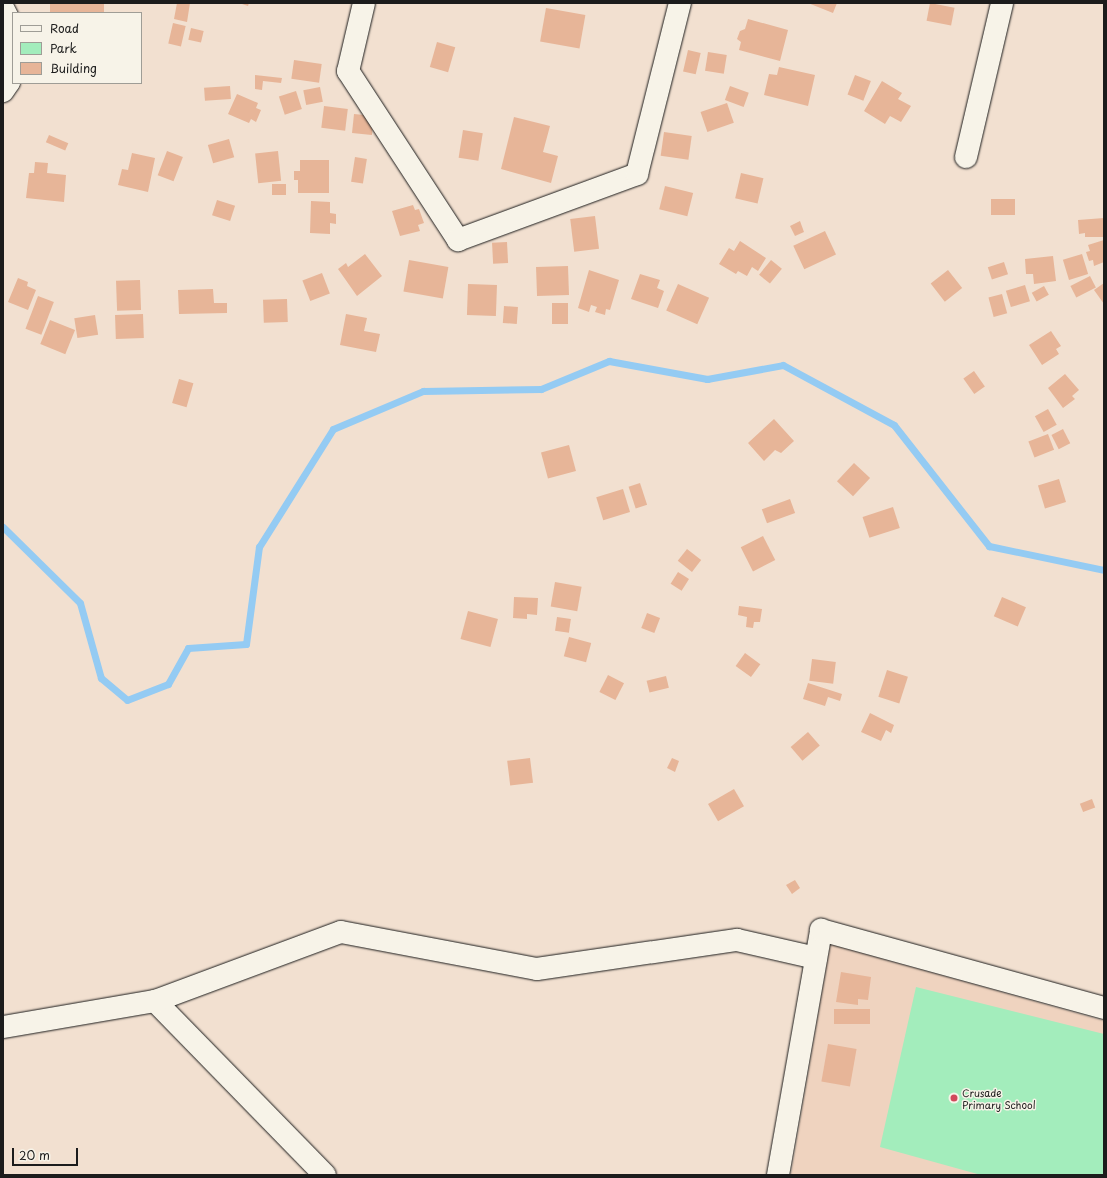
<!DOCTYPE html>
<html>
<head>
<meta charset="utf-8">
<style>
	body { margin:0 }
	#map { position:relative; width:1107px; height:1178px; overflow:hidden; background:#f2e0d0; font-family:"Playpen Sans",sans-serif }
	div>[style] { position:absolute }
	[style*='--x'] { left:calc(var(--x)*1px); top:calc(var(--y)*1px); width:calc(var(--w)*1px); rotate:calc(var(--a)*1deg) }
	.built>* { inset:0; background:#efd3bf }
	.green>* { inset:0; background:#a3edbc }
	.stream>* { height:7px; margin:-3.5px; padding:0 3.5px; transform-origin:3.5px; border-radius:3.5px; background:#94cbf3 }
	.building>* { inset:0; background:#e7b598; transform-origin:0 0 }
	.roads { filter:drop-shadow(0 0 1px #1c1c1c) drop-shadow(0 0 1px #1c1c1c) }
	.street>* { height:22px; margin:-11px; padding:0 11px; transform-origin:11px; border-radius:11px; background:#f7f3e8 }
	.dots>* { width:11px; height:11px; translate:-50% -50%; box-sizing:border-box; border:2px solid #f7f3e8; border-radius:50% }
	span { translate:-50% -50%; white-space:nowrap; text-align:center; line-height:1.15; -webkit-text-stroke:3px #f7f3e8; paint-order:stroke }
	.poi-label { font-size:10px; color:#1c1c1c }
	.left { translate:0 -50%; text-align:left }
	.frame { position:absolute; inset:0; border:4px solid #1c1c1c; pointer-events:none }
	.legend { position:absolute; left:12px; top:12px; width:130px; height:72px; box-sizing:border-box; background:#f7f3e8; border:1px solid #9f9d96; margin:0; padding:5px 7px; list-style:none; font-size:12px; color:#1c1c1c }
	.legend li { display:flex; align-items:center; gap:8px; height:20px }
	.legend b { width:20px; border:1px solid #9f9d96 }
	.scale { position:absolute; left:12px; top:1148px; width:66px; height:18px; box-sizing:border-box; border:2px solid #1c1c1c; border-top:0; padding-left:5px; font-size:12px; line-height:14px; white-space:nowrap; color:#1c1c1c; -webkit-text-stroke:3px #f7f3e8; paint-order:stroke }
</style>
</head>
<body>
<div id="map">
	<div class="built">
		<div style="clip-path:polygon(830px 944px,1104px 1021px,1104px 1175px,791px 1175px)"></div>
	</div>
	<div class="green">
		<div style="clip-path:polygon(916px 987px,1104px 1034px,1104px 1175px,981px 1175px,880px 1147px)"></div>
	</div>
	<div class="stream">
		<div style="--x:3;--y:527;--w:108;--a:44.6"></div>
		<div style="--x:80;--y:603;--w:78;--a:74.4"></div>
		<div style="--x:101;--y:678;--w:34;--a:40"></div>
		<div style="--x:127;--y:700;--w:44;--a:-21.3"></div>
		<div style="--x:168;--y:684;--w:41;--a:-60.9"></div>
		<div style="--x:188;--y:648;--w:58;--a:-3.9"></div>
		<div style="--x:246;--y:644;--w:98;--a:-82.4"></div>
		<div style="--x:259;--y:547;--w:139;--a:-57.9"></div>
		<div style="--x:333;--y:429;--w:98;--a:-22.9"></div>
		<div style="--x:423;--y:391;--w:118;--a:-1"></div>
		<div style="--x:541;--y:389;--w:74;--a:-22.4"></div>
		<div style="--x:609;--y:361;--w:100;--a:10.4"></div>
		<div style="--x:707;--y:379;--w:77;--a:-10.4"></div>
		<div style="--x:783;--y:365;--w:126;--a:28.4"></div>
		<div style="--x:894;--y:425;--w:154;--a:51.9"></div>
		<div style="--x:989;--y:546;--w:117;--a:11.8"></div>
	</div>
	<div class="building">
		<div style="left:50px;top:3px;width:54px;height:10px"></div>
		<div style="clip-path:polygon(177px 3px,190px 3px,187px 22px,174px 19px)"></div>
		<div style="clip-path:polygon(239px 3px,249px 3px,248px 6px)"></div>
		<div style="clip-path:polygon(808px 3px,837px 3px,833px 13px)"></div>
		<div style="left:930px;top:3px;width:25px;height:18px;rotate:11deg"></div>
		<div style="left:546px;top:8px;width:40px;height:34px;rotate:10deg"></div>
		<div style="clip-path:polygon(748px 19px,788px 30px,780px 61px,739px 50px,741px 42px,737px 39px,740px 31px,745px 29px)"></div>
		<div style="left:173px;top:23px;width:13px;height:21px;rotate:13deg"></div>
		<div style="left:191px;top:28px;width:13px;height:12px;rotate:13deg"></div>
		<div style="left:437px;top:42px;width:19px;height:26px;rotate:16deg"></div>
		<div style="left:688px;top:50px;width:13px;height:22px;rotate:13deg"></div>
		<div style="left:708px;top:52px;width:19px;height:19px;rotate:9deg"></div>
		<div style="left:294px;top:60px;width:28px;height:19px;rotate:8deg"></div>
		<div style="clip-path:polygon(779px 67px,815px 75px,808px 106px,764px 95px,769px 74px,777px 75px)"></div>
		<div style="clip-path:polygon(255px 75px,282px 78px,281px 83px,263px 81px,262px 90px,255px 89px)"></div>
		<div style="left:855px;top:75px;width:17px;height:21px;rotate:21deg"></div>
		<div style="clip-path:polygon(882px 81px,902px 93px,898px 99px,911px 106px,901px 122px,890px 116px,885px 124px,864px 111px)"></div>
		<div style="left:230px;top:86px;width:13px;height:26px;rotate:86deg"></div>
		<div style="left:730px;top:86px;width:20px;height:15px;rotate:20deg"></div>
		<div style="left:320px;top:87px;width:15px;height:17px;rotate:79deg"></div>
		<div style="left:296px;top:91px;width:19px;height:18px;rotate:72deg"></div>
		<div style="clip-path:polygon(237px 94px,258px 103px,256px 108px,261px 110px,256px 122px,251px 119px,249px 123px,228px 114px)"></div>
		<div style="left:727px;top:103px;width:21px;height:28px;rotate:71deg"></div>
		<div style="left:324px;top:106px;width:24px;height:22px;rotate:7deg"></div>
		<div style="left:354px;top:114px;width:20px;height:19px;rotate:6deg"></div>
		<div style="clip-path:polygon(514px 117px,550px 126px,543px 152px,558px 156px,551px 183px,501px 169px)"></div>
		<div style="left:463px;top:130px;width:20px;height:28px;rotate:9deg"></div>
		<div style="left:664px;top:132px;width:28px;height:24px;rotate:8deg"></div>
		<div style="left:49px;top:135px;width:21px;height:8px;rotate:23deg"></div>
		<div style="left:229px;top:139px;width:19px;height:22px;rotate:74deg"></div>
		<div style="left:167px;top:151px;width:17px;height:26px;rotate:21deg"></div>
		<div style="left:278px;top:151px;width:30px;height:23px;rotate:84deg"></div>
		<div style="clip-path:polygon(132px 153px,155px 158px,148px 192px,118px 185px,122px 169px,128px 170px)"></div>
		<div style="left:355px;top:157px;width:12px;height:25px;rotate:9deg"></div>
		<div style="clip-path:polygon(300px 160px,329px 160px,329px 193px,298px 193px,298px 180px,294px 180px,294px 171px,300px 171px)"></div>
		<div style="clip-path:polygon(35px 162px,48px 163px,47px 173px,66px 175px,64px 202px,26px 198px,29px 173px,34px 173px)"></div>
		<div style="left:741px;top:173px;width:23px;height:26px;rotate:13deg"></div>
		<div style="left:286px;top:184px;width:11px;height:14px;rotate:90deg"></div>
		<div style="left:665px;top:186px;width:29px;height:24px;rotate:14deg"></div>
		<div style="left:991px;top:199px;width:24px;height:16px"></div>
		<div style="left:217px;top:200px;width:19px;height:16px;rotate:18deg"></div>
		<div style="clip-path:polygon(311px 201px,330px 202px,330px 213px,336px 214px,336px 224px,330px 223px,330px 234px,310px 233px)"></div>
		<div style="clip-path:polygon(413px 205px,415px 210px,419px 209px,424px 223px,418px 225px,420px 231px,400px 236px,392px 211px)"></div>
		<div style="left:595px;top:216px;width:33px;height:25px;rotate:83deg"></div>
		<div style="clip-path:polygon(1104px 218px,1104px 237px,1085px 237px,1085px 233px,1079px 234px,1078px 220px)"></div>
		<div style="clip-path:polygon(800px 221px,804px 232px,795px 236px,790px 226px)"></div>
		<div style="left:825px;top:231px;width:26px;height:35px;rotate:65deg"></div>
		<div style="clip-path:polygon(1104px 240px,1104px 262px,1094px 266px,1093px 260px,1089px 261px,1086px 252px,1090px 251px,1088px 245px)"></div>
		<div style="clip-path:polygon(740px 241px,766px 258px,758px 271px,752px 267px,747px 276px,738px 271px,736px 274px,719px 264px,729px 248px,734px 251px)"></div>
		<div style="left:507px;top:242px;width:21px;height:15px;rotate:87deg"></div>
		<div style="clip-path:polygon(365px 254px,382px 276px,357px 296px,338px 269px,346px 263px,348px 267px)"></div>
		<div style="left:1082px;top:254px;width:21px;height:20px;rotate:73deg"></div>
		<div style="clip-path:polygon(1053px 256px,1056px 281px,1034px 284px,1033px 274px,1026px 274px,1025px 259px)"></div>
		<div style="left:409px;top:260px;width:40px;height:32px;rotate:10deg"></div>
		<div style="left:771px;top:260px;width:14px;height:19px;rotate:39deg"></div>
		<div style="left:1004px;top:262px;width:13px;height:17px;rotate:72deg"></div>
		<div style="left:568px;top:266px;width:29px;height:32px;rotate:88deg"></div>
		<div style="clip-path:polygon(589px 270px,619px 280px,610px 310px,606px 309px,605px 315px,595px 312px,597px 307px,591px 305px,589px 312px,578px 308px)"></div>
		<div style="left:948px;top:270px;width:23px;height:22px;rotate:52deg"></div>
		<div style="left:322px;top:273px;width:22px;height:21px;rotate:69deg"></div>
		<div style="clip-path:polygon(640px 274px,660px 280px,657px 288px,664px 291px,658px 308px,631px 299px)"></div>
		<div style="left:1090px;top:276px;width:13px;height:22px;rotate:63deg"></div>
		<div style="clip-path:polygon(18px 278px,28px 282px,27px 286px,36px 290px,28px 310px,8px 302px)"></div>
		<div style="left:140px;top:280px;width:30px;height:24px;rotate:88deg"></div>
		<div style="clip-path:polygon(1104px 283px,1104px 304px,1094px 290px)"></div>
		<div style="left:468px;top:284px;width:29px;height:31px;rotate:2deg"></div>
		<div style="left:678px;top:284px;width:34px;height:29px;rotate:24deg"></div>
		<div style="left:1025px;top:285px;width:17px;height:20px;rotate:73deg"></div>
		<div style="left:1044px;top:286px;width:10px;height:14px;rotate:61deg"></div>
		<div style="clip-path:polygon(213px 289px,214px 303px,227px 303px,227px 313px,179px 314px,178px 290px)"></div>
		<div style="left:1002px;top:294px;width:20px;height:14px;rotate:75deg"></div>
		<div style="left:38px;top:296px;width:17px;height:35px;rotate:21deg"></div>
		<div style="left:287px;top:299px;width:23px;height:24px;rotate:88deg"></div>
		<div style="left:552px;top:303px;width:16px;height:21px"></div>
		<div style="left:504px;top:306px;width:14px;height:17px;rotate:4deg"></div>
		<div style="left:143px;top:314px;width:24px;height:28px;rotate:88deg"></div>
		<div style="clip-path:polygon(346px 314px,367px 318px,364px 331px,380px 334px,376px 352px,340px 345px)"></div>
		<div style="left:95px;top:315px;width:20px;height:21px;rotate:81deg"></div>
		<div style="left:50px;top:320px;width:27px;height:26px;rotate:22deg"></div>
		<div style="clip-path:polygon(1051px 331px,1061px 346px,1056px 349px,1059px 354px,1042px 365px,1029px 345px)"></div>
		<div style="left:974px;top:371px;width:19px;height:13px;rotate:55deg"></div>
		<div style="clip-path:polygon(1065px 374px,1079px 390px,1072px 396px,1075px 399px,1063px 408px,1048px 388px)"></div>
		<div style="left:179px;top:379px;width:15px;height:25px;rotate:16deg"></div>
		<div style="left:1048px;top:409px;width:18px;height:15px;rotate:61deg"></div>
		<div style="clip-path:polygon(774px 419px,794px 441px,781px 453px,775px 450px,764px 461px,748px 443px)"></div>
		<div style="left:1063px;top:429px;width:16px;height:13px;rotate:63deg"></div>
		<div style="left:1048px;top:434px;width:17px;height:21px;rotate:69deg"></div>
		<div style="left:569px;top:445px;width:27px;height:29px;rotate:75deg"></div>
		<div style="left:854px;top:463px;width:22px;height:25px;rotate:43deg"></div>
		<div style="left:1059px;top:479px;width:24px;height:22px;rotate:73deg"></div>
		<div style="left:640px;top:483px;width:23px;height:12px;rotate:72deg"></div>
		<div style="left:623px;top:489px;width:24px;height:28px;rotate:73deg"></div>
		<div style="left:790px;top:499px;width:15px;height:30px;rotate:70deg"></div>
		<div style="left:893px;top:507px;width:22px;height:32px;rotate:72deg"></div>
		<div style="left:763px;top:536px;width:27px;height:25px;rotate:63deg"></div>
		<div style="left:687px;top:549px;width:18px;height:15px;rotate:38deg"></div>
		<div style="left:678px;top:572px;width:13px;height:14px;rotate:32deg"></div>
		<div style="left:555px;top:582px;width:27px;height:25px;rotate:10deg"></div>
		<div style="clip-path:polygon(514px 597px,538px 598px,537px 615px,527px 614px,527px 619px,513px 618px)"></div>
		<div style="left:1002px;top:597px;width:26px;height:21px;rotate:23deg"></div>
		<div style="clip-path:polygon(739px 606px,762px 609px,760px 622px,754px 622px,753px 628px,746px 627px,747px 617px,738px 615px)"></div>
		<div style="left:468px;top:611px;width:31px;height:29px;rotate:15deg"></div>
		<div style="left:647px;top:613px;width:14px;height:16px;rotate:21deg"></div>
		<div style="left:557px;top:617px;width:14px;height:14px;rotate:8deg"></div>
		<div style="left:569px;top:637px;width:23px;height:20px;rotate:15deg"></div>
		<div style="left:745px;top:653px;width:19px;height:16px;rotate:36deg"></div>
		<div style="left:812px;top:659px;width:24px;height:22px;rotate:7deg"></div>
		<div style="left:887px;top:670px;width:22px;height:28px;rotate:18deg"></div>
		<div style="left:608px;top:675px;width:18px;height:19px;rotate:27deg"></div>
		<div style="left:666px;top:676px;width:12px;height:20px;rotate:76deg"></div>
		<div style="clip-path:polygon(808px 683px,842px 694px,840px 701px,828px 697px,825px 706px,803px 699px)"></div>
		<div style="clip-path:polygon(870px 713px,894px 725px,891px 733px,886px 730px,881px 741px,861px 732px)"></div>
		<div style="left:808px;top:732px;width:18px;height:23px;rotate:49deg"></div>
		<div style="left:530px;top:758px;width:25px;height:23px;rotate:83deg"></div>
		<div style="clip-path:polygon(672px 758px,679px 761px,675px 772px,667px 768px)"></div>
		<div style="left:734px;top:789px;width:20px;height:30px;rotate:60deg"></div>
		<div style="left:1092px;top:799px;width:9px;height:13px;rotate:69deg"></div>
		<div style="clip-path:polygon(795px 880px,800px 888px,792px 894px,786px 885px)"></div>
		<div style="clip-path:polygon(841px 972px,871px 977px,868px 1000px,858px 999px,858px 1005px,836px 1002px)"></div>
		<div style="left:870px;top:1009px;width:15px;height:36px;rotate:90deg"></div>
		<div style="left:828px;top:1044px;width:29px;height:38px;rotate:10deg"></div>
	</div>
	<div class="roads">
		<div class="street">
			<div style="--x:364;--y:3;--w:70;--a:103.2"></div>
			<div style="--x:348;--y:71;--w:202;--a:56.9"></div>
			<div style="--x:458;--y:240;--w:191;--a:-20.2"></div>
			<div style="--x:637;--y:174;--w:176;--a:-75.9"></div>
			<div style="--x:3;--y:8;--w:16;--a:63"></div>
			<div style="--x:10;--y:22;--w:60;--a:91"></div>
			<div style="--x:9;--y:82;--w:11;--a:124"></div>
			<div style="--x:966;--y:157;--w:158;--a:-76.8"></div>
			<div style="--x:155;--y:1001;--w:243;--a:45.7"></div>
			<div style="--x:3;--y:1027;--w:154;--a:-9.7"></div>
			<div style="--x:155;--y:1001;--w:198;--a:-20.4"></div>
			<div style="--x:341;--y:932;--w:199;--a:10.7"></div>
			<div style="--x:537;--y:969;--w:202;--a:-8.3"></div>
			<div style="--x:737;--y:940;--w:81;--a:12.8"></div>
			<div style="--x:778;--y:1175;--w:249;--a:-80"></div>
			<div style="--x:821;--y:930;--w:294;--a:15.4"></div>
		</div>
	</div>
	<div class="dots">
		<div style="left:954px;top:1098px;background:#d1495b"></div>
	</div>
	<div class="poi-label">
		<span class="left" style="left:962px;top:1098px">Crusade<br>Primary School</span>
	</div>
	<div class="frame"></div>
	<ul class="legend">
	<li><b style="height:5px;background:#f7f3e8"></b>Road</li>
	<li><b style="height:11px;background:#a3edbc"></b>Park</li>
	<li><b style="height:11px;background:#e7b598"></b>Building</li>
	</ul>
	<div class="scale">20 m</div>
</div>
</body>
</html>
